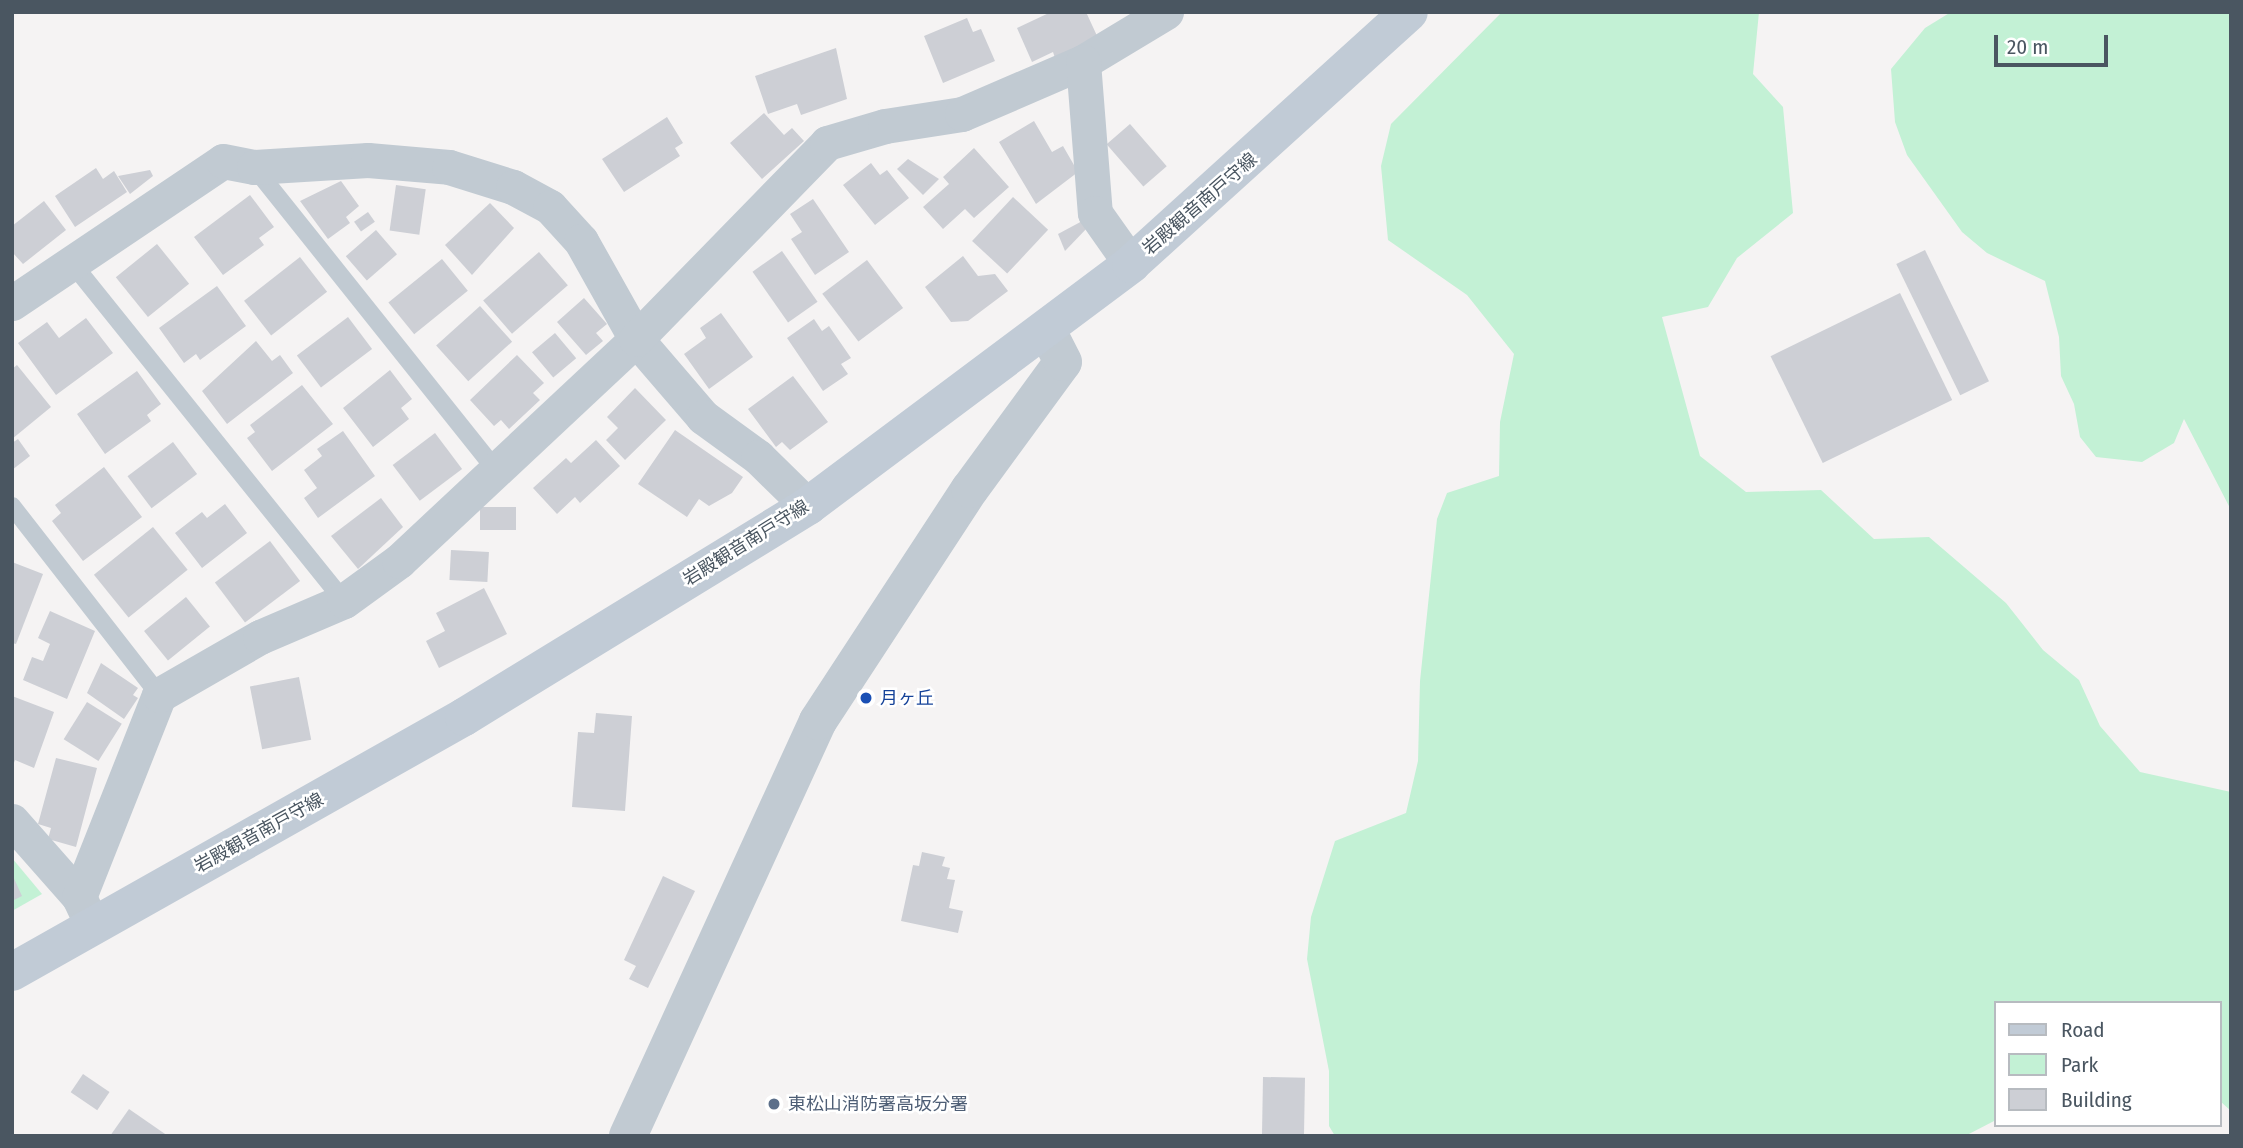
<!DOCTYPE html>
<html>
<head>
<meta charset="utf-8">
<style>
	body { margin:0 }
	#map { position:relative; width:2243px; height:1148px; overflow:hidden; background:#f5f3f3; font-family:"Fira Sans Condensed","Noto Sans JP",sans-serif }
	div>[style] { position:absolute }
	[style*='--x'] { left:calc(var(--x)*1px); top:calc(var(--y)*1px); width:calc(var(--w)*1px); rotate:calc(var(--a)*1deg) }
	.green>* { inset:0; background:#c3f1d5 }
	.building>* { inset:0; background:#cdcfd5; transform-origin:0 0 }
	.service>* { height:18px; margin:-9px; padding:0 9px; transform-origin:9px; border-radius:9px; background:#c1cad2 }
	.minor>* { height:35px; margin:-17.5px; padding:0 17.5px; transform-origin:17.5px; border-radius:17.5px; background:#c1cad2 }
	.tertiary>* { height:38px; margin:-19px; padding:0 19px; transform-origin:19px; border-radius:19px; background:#c1cad2 }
	.secondary>* { height:38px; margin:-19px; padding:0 19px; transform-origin:19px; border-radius:19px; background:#c1cbd6 }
	.dots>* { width:19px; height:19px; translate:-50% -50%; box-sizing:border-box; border:4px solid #fff; border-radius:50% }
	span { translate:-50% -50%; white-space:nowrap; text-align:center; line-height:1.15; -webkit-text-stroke:5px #fff; paint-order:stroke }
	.street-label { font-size:18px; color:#4a5661 }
	.transit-label { font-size:18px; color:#164399 }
	.left { translate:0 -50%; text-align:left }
	.service-label { font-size:18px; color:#4e5e75 }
	.frame { position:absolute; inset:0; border:14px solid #4a5661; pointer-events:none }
	.legend { position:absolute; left:1994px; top:1001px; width:228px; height:126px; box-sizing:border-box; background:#fff; border:2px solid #b7bbc0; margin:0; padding:9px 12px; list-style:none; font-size:21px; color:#4a5661 }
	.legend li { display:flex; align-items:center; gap:14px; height:35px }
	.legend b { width:35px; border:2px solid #b7bbc0 }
	.scale { position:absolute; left:1994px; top:35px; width:114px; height:32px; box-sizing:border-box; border:4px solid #4a5661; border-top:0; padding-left:9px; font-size:21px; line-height:24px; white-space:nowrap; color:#4a5661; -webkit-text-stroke:5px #fff; paint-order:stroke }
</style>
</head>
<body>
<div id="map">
	<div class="green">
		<div style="clip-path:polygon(1502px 12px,1759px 12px,1753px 74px,1783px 107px,1793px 213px,1737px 258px,1708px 307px,1662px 317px,1700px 456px,1746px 492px,1821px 490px,1874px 539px,1929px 537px,2006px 603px,2043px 650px,2079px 680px,2100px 726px,2140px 772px,2231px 792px,2231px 1111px,2220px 1101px,2220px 1003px,1996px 1003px,1996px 1120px,1965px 1136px,1335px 1136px,1329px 1126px,1329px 1071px,1307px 959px,1311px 917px,1335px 841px,1406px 813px,1418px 761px,1420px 681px,1437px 519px,1447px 493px,1499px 476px,1500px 422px,1514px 354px,1467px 295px,1388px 240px,1381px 166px,1391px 124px)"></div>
		<div style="clip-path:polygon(1951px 12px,2231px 12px,2231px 510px,2184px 419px,2174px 443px,2142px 462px,2096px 457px,2080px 437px,2074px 404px,2061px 376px,2059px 337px,2045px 281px,1987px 253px,1962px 232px,1907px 155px,1895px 122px,1891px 69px,1925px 28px)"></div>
		<div style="clip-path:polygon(12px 858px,42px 894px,12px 911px)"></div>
	</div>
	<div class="building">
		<div style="clip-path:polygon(1051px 12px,1086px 12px,1098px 38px,1055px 58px,1053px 52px,1032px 62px,1017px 28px)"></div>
		<div style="clip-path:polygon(967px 18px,973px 32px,981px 29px,995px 61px,943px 83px,924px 36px)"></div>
		<div style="clip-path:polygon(836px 48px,847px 99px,801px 115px,797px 104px,768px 114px,755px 76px)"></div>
		<div style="clip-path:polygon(764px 113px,784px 135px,792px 128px,804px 141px,762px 179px,730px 143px)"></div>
		<div style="clip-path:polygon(667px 117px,683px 143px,675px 148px,680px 156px,624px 192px,602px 159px)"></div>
		<div style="clip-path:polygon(1034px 121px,1052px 152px,1063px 146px,1078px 172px,1036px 204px,999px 142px)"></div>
		<div style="left:1130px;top:124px;width:56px;height:31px;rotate:49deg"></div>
		<div style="clip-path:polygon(974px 148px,1009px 187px,974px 218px,965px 209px,943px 229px,923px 207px,949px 184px,943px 177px)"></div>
		<div style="clip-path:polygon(908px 159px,939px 179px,923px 195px,897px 169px)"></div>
		<div style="clip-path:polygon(871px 163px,880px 175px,887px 170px,909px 198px,875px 225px,843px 185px)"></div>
		<div style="clip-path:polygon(96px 168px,103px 179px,114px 171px,127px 192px,75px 227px,55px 196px)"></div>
		<div style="clip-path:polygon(150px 170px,153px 176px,130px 194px,118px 176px)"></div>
		<div style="clip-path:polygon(341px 181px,359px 206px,346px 217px,350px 223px,328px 239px,300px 201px)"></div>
		<div style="left:396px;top:185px;width:30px;height:46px;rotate:8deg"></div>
		<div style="clip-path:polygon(250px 195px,274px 227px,259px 238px,264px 245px,223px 275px,194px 237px)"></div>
		<div style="left:1013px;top:197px;width:48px;height:60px;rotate:43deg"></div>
		<div style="clip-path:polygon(813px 199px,849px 252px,815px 275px,791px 239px,802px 232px,790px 214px)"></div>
		<div style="clip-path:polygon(44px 201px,66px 230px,23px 264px,12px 252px,12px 226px)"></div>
		<div style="clip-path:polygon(490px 203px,514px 228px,472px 275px,445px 245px)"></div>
		<div style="left:368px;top:212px;width:12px;height:17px;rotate:55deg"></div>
		<div style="clip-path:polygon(1086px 219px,1089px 226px,1065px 251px,1058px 234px)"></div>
		<div style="left:376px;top:230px;width:32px;height:40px;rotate:49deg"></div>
		<div style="left:157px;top:244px;width:51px;height:53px;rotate:51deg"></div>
		<div style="left:1925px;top:250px;width:146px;height:32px;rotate:64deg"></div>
		<div style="left:782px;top:251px;width:62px;height:36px;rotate:55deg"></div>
		<div style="left:539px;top:252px;width:44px;height:74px;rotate:49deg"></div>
		<div style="clip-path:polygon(963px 256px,978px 276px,995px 274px,1008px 291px,968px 321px,951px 322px,925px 287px)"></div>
		<div style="left:300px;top:257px;width:44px;height:71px;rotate:52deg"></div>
		<div style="left:442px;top:259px;width:41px;height:69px;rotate:51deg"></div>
		<div style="left:867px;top:260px;width:60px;height:56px;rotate:53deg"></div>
		<div style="clip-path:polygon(217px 286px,246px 326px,200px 360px,196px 354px,184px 363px,159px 328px)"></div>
		<div style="left:1900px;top:293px;width:119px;height:144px;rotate:64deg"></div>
		<div style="clip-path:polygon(584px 298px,607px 324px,596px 333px,603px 341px,586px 355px,557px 322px)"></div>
		<div style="left:480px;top:306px;width:48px;height:59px;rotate:48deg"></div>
		<div style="clip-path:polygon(721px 313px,753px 357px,709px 389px,684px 354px,706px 338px,700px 328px)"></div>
		<div style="left:348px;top:317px;width:40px;height:64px;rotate:53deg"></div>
		<div style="clip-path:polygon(86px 318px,113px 353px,56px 395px,18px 343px,47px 322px,59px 338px)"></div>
		<div style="clip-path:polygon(814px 319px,822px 331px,829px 326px,851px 358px,841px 364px,848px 374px,823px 391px,787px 338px)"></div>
		<div style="left:555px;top:333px;width:33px;height:30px;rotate:50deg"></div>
		<div style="clip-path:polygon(256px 341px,272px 361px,280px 355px,293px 373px,227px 424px,202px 391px)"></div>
		<div style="clip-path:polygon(517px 355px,544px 383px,533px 393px,540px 400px,509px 429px,501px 420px,494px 426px,470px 400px)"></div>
		<div style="clip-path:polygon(17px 365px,51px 407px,12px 439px,12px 369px)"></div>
		<div style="clip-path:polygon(390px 370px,412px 399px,401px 408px,409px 419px,373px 447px,343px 408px)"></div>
		<div style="clip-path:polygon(137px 371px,161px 404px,147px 415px,151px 421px,105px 454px,77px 414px)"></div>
		<div style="clip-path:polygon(793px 376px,828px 422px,790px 450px,782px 442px,776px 447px,748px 409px)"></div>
		<div style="clip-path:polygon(302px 385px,333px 424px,272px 471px,247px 438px,255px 432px,250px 425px)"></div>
		<div style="clip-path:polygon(635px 388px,666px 420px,625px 460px,606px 440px,618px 428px,607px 417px)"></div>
		<div style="clip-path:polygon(675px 430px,743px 477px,732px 493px,709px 506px,699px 499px,687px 517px,638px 484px)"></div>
		<div style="clip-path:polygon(343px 431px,375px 476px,318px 518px,304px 498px,317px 488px,304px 470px,322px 456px,317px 449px)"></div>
		<div style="left:435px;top:433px;width:45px;height:53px;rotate:53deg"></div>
		<div style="clip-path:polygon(18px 439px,30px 456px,12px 470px,12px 443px)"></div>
		<div style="clip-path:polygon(596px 440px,620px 466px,580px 503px,575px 497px,557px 514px,533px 488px,566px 458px,571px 463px)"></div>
		<div style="left:173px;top:442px;width:40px;height:57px;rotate:53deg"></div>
		<div style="clip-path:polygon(104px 467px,142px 517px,83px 561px,52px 521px,61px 513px,55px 505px)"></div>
		<div style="clip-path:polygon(381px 498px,403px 527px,358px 569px,331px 536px)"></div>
		<div style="clip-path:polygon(225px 504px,247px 533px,202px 568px,175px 533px,202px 512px,207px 518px)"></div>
		<div style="left:480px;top:507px;width:36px;height:23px"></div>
		<div style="left:153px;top:527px;width:55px;height:76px;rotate:51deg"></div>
		<div style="left:270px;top:541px;width:50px;height:69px;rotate:53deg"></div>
		<div style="left:451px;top:550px;width:38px;height:30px;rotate:3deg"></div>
		<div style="clip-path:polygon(12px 562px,43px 574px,16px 644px,12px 643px)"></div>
		<div style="clip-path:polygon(484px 588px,507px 634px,439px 668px,426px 641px,445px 631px,436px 613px)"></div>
		<div style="left:186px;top:597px;width:38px;height:54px;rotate:51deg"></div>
		<div style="clip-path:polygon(50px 611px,95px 631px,67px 699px,23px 680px,32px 657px,43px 661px,50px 644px,38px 638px)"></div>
		<div style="clip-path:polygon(101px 663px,138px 688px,133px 695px,138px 698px,124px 719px,87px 693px)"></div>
		<div style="left:299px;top:677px;width:64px;height:50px;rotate:79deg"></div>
		<div style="clip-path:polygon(12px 696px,54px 712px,34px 768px,15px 760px,12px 768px)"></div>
		<div style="left:87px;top:702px;width:41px;height:44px;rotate:32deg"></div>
		<div style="clip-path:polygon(596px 713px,632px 716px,625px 811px,572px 807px,578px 732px,594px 733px)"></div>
		<div style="clip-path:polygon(56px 758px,97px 768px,76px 847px,48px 839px,51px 828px,38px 824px)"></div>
		<div style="clip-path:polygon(922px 852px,945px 857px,942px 866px,950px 868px,947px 879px,955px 880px,949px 908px,963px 911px,958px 933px,901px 921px,913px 865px,919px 866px)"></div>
		<div style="clip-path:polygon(12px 874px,22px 896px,12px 901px)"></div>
		<div style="clip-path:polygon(663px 876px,695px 891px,648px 988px,629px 979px,636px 966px,624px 960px)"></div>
		<div style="left:83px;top:1074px;width:32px;height:22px;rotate:34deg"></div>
		<div style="left:1263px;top:1077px;width:42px;height:59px;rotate:1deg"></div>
		<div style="clip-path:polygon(129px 1109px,168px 1136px,110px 1136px)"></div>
	</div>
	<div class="service">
		<div style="--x:254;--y:167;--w:385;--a:51.4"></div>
		<div style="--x:72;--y:263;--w:434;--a:51.2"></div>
		<div style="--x:12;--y:506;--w:239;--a:52.1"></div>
	</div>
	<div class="minor">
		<div style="--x:1083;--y:62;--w:97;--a:-31.1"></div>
		<div style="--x:12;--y:303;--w:254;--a:-33.9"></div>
		<div style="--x:223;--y:161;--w:32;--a:11"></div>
		<div style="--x:254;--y:167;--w:114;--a:-3.5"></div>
		<div style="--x:368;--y:160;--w:81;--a:4.9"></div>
		<div style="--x:449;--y:167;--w:67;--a:17.4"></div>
		<div style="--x:513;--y:187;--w:42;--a:28.4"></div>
		<div style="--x:550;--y:207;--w:46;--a:47.6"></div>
		<div style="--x:581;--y:241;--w:112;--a:60.7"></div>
		<div style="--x:636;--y:339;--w:103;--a:49.3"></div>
		<div style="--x:703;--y:417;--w:68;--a:36"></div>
		<div style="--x:758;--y:457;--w:70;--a:44.4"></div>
		<div style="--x:12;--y:821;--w:101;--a:48.6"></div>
		<div style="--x:79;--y:897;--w:19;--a:65"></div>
		<div style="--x:79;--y:897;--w:217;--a:-68.4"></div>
		<div style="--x:159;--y:695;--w:116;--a:-29.9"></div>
		<div style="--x:260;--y:637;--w:91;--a:-23.2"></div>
		<div style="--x:344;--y:601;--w:68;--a:-36"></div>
		<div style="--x:399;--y:561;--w:325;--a:-43.1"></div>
		<div style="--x:636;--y:339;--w:274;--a:-45.7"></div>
		<div style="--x:827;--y:143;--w:60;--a:-16.3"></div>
		<div style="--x:885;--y:126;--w:78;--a:-8.9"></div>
		<div style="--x:962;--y:114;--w:132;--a:-23.3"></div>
		<div style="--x:1083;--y:62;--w:151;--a:85.5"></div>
		<div style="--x:1095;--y:213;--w:62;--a:54.8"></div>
	</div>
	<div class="tertiary">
		<div style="--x:628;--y:1136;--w:456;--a:-65.4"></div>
		<div style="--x:818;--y:721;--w:277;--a:-56.8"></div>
		<div style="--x:970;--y:489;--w:157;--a:-53.8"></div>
		<div style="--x:1063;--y:362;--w:36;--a:-117"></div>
	</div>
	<div class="secondary">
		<div style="--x:12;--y:972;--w:519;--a:-29.43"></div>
		<div style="--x:464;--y:717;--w:404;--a:-31.5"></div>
		<div style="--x:808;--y:506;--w:404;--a:-36.8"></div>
		<div style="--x:1131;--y:264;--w:375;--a:-42.2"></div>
	</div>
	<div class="dots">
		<div style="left:866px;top:698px;background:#1a4fb4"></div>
		<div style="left:774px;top:1104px;background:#5c6f8a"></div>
	</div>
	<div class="street-label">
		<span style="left:1200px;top:204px;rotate:-41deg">岩殿観音南戸守線</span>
		<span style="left:746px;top:543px;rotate:-32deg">岩殿観音南戸守線</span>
		<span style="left:259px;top:833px;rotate:-29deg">岩殿観音南戸守線</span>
	</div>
	<div class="transit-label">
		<span class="left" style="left:880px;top:698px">月ヶ丘</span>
	</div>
	<div class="service-label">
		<span class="left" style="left:788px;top:1104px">東松山消防署高坂分署</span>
	</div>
	<div class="frame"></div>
	<ul class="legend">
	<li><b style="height:9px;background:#c1cbd6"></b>Road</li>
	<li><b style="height:19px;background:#c3f1d5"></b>Park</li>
	<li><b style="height:19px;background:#cdcfd5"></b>Building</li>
	</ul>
	<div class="scale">20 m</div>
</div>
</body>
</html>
